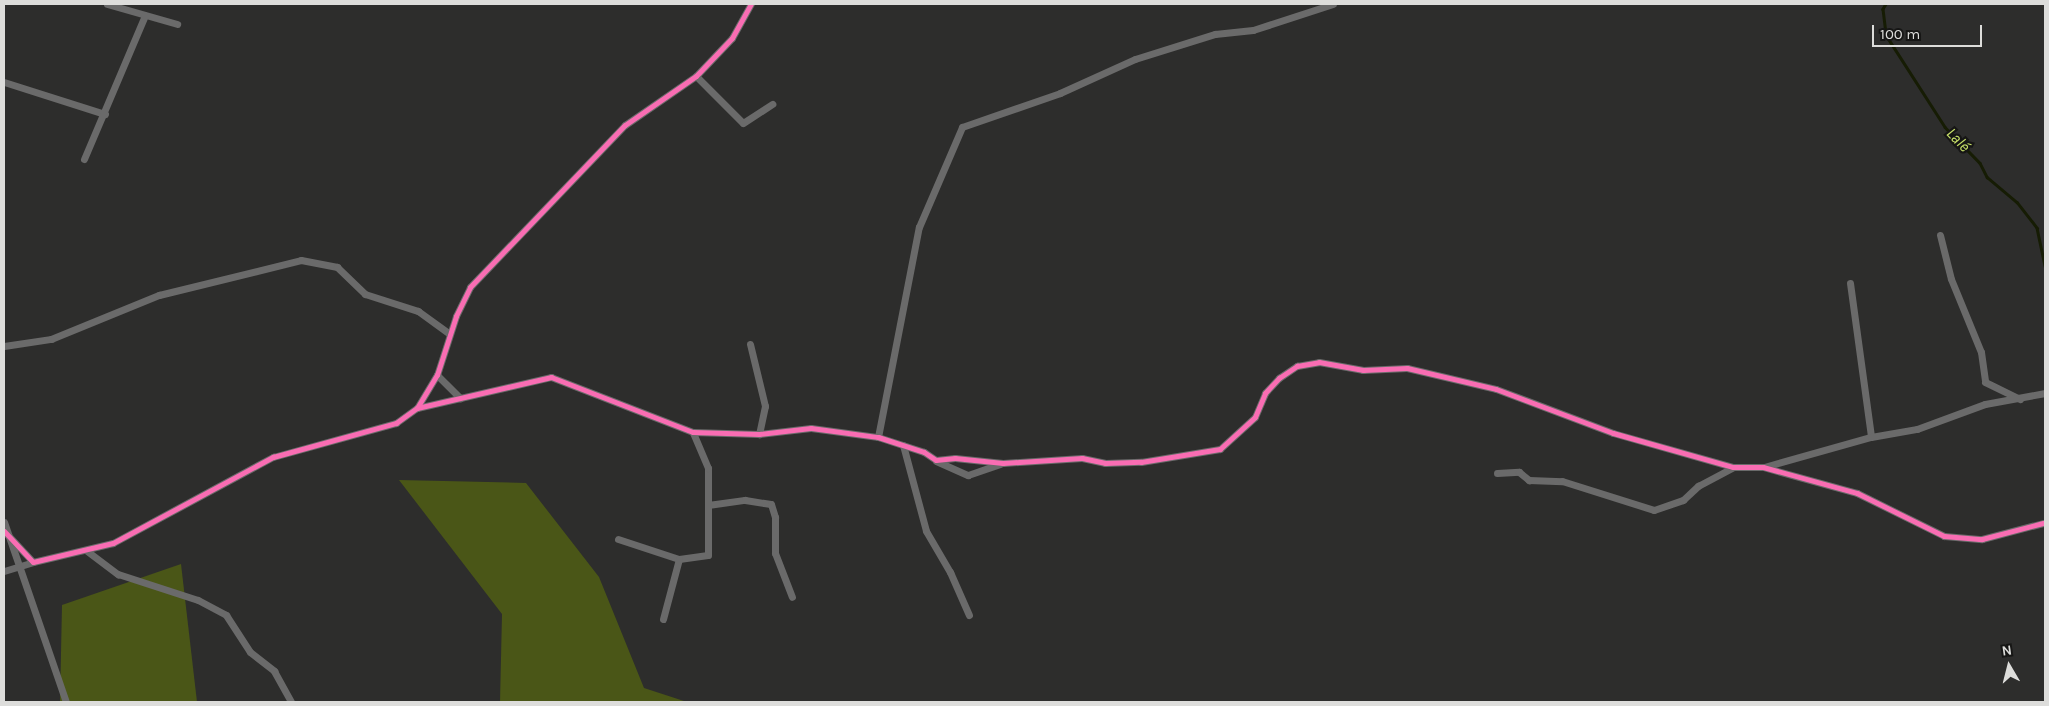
<!DOCTYPE html>
<html>
<head>
<meta charset="utf-8">
<style>
	body { margin:0 }
	#map { position:relative; width:2049px; height:706px; overflow:hidden; background:#2d2d2c; font-family:Karla,sans-serif }
	div>[style] { position:absolute }
	[style*='--x'] { left:calc(var(--x)*1px); top:calc(var(--y)*1px); width:calc(var(--w)*1px); rotate:calc(var(--a)*1deg) }
	.forest>* { inset:0; background:#4a5617 }
	.stream>* { height:2.5px; margin:-1.25px; padding:0 1.25px; transform-origin:1.25px; border-radius:1.25px; background:#161c04 }
	.minor>* { height:7px; margin:-3.5px; padding:0 3.5px; transform-origin:3.5px; border-radius:3.5px; background:#6a6a6a }
	.cycleway>* { height:5px; margin:-2.5px; padding:0 2.5px; transform-origin:2.5px; border-radius:2.5px; background:#f96db3 }
	span { translate:-50% -50%; white-space:nowrap; text-align:center; line-height:1.15; -webkit-text-stroke:4.5px #161615; paint-order:stroke }
	.water-label { font-size:16px; color:#cae46b; font-style:italic }
	.frame { position:absolute; inset:0; border:5px solid #dddddb; pointer-events:none }
	.north { position:absolute; left:1984px; top:641px; width:50px; height:50px; -webkit-text-stroke:4px #161615; paint-order:stroke; rotate:352deg; font-size:14px; font-weight:700; line-height:20px; text-align:center; color:#dddddb }
	.north::after { content:''; display:block; margin:auto; width:18px; height:22px; background:#dddddb; clip-path:polygon(50% 0,100% 100%,50% 72%,0 100%) }
	.scale { position:absolute; left:1872px; top:25px; width:110px; height:22px; box-sizing:border-box; border:2px solid #dddddb; border-top:0; padding-left:6px; font-size:15px; line-height:18px; white-space:nowrap; color:#dddddb; -webkit-text-stroke:4px #161615; paint-order:stroke }
</style>
</head>
<body>
<div id="map">
	<div class="forest">
		<div style="clip-path:polygon(399px 480px,526px 483px,599px 577px,644px 688px,687px 702px,500px 702px,502px 614px)"></div>
		<div style="clip-path:polygon(181px 564px,197px 702px,60px 702px,62px 605px)"></div>
	</div>
	<div class="stream">
		<div style="--x:1886;--y:4;--w:6;--a:121"></div>
		<div style="--x:1883;--y:9;--w:26;--a:83"></div>
		<div style="--x:1886;--y:35;--w:109;--a:57.3"></div>
		<div style="--x:1945;--y:127;--w:50;--a:45.8"></div>
		<div style="--x:1980;--y:163;--w:16;--a:63"></div>
		<div style="--x:1987;--y:177;--w:39;--a:40"></div>
		<div style="--x:2017;--y:202;--w:33;--a:52"></div>
		<div style="--x:2037;--y:228;--w:39;--a:78"></div>
	</div>
	<div class="minor">
		<div style="--x:107;--y:4;--w:73;--a:15.9"></div>
		<div style="--x:696;--y:76;--w:66;--a:45"></div>
		<div style="--x:743;--y:123;--w:35;--a:-33"></div>
		<div style="--x:4;--y:82;--w:106;--a:17.6"></div>
		<div style="--x:84;--y:159;--w:156;--a:-67"></div>
		<div style="--x:1940;--y:235;--w:45;--a:76"></div>
		<div style="--x:1951;--y:279;--w:79;--a:67.7"></div>
		<div style="--x:1981;--y:352;--w:30;--a:82"></div>
		<div style="--x:1985;--y:382;--w:39;--a:26"></div>
		<div style="--x:1850;--y:283;--w:155;--a:82.2"></div>
		<div style="--x:750;--y:344;--w:64;--a:76.4"></div>
		<div style="--x:765;--y:406;--w:29;--a:102"></div>
		<div style="--x:4;--y:346;--w:48;--a:-8.5"></div>
		<div style="--x:51;--y:339;--w:117;--a:-22.2"></div>
		<div style="--x:159;--y:295;--w:146;--a:-13.8"></div>
		<div style="--x:301;--y:260;--w:37;--a:11"></div>
		<div style="--x:337;--y:267;--w:39;--a:44"></div>
		<div style="--x:365;--y:294;--w:56;--a:17.8"></div>
		<div style="--x:418;--y:311;--w:39;--a:36"></div>
		<div style="--x:437;--y:375;--w:33;--a:45"></div>
		<div style="--x:417;--y:408;--w:138;--a:-13"></div>
		<div style="--x:551;--y:377;--w:152;--a:21.2"></div>
		<div style="--x:693;--y:432;--w:66;--a:1.7"></div>
		<div style="--x:759;--y:434;--w:52;--a:-6.6"></div>
		<div style="--x:811;--y:428;--w:68;--a:7.7"></div>
		<div style="--x:878;--y:437;--w:48;--a:18.1"></div>
		<div style="--x:924;--y:452;--w:14;--a:34"></div>
		<div style="--x:936;--y:460;--w:19;--a:-6"></div>
		<div style="--x:955;--y:458;--w:48;--a:5.9"></div>
		<div style="--x:1003;--y:463;--w:79;--a:-3.6"></div>
		<div style="--x:1082;--y:458;--w:24;--a:12"></div>
		<div style="--x:1105;--y:463;--w:36;--a:-2"></div>
		<div style="--x:1141;--y:462;--w:80;--a:-9.3"></div>
		<div style="--x:1220;--y:449;--w:47;--a:-42.4"></div>
		<div style="--x:1255;--y:417;--w:26;--a:-67"></div>
		<div style="--x:1265;--y:393;--w:21;--a:-47"></div>
		<div style="--x:1279;--y:378;--w:22;--a:-34"></div>
		<div style="--x:1297;--y:366;--w:22;--a:-10"></div>
		<div style="--x:1319;--y:362;--w:45;--a:10.3"></div>
		<div style="--x:1363;--y:370;--w:44;--a:-2.6"></div>
		<div style="--x:1407;--y:368;--w:91;--a:13.3"></div>
		<div style="--x:1496;--y:389;--w:125;--a:20.6"></div>
		<div style="--x:1613;--y:433;--w:125;--a:15.8"></div>
		<div style="--x:1733;--y:467;--w:30;--a:0"></div>
		<div style="--x:1763;--y:467;--w:98;--a:15.5"></div>
		<div style="--x:1857;--y:493;--w:97;--a:26.3"></div>
		<div style="--x:1944;--y:536;--w:38;--a:5"></div>
		<div style="--x:1982;--y:539;--w:63;--a:-14.7"></div>
		<div style="--x:878;--y:437;--w:214;--a:-79"></div>
		<div style="--x:919;--y:227;--w:109;--a:-66.7"></div>
		<div style="--x:962;--y:127;--w:104;--a:-19.1"></div>
		<div style="--x:1060;--y:93;--w:82;--a:-24.4"></div>
		<div style="--x:1135;--y:59;--w:84;--a:-17.4"></div>
		<div style="--x:1215;--y:34;--w:38;--a:-6"></div>
		<div style="--x:1253;--y:30;--w:84;--a:-18"></div>
		<div style="--x:903;--y:445;--w:89;--a:75"></div>
		<div style="--x:926;--y:531;--w:48;--a:59.7"></div>
		<div style="--x:950;--y:572;--w:47;--a:66.2"></div>
		<div style="--x:936;--y:461;--w:35;--a:24"></div>
		<div style="--x:968;--y:475;--w:34;--a:-19"></div>
		<div style="--x:1764;--y:467;--w:111;--a:-15.7"></div>
		<div style="--x:1871;--y:437;--w:47;--a:-9.9"></div>
		<div style="--x:1917;--y:429;--w:72;--a:-20.2"></div>
		<div style="--x:1985;--y:404;--w:61;--a:-10.4"></div>
		<div style="--x:1497;--y:473;--w:22;--a:-3"></div>
		<div style="--x:1519;--y:472;--w:13;--a:39"></div>
		<div style="--x:1529;--y:480;--w:33;--a:2"></div>
		<div style="--x:1562;--y:481;--w:96;--a:17.5"></div>
		<div style="--x:1654;--y:510;--w:31;--a:-19"></div>
		<div style="--x:1683;--y:500;--w:21;--a:-43"></div>
		<div style="--x:1698;--y:486;--w:40;--a:-28"></div>
		<div style="--x:708;--y:505;--w:37;--a:-8"></div>
		<div style="--x:745;--y:500;--w:26;--a:9"></div>
		<div style="--x:771;--y:504;--w:14;--a:73"></div>
		<div style="--x:775;--y:517;--w:36;--a:90"></div>
		<div style="--x:775;--y:553;--w:47;--a:68.9"></div>
		<div style="--x:4;--y:522;--w:190;--a:71"></div>
		<div style="--x:4;--y:531;--w:42;--a:46.9"></div>
		<div style="--x:33;--y:562;--w:82;--a:-13.4"></div>
		<div style="--x:113;--y:543;--w:182;--a:-28.3"></div>
		<div style="--x:273;--y:457;--w:128;--a:-15.5"></div>
		<div style="--x:396;--y:423;--w:26;--a:-36"></div>
		<div style="--x:417;--y:408;--w:39;--a:-59"></div>
		<div style="--x:437;--y:375;--w:62;--a:-72.1"></div>
		<div style="--x:456;--y:316;--w:32;--a:-64"></div>
		<div style="--x:470;--y:287;--w:224;--a:-46.3"></div>
		<div style="--x:625;--y:125;--w:86;--a:-34.6"></div>
		<div style="--x:696;--y:76;--w:52;--a:-46.5"></div>
		<div style="--x:732;--y:38;--w:39;--a:-61"></div>
		<div style="--x:618;--y:539;--w:64;--a:18.2"></div>
		<div style="--x:679;--y:559;--w:29;--a:-8"></div>
		<div style="--x:708;--y:555;--w:87;--a:-90"></div>
		<div style="--x:708;--y:468;--w:39;--a:-113"></div>
		<div style="--x:87;--y:551;--w:39;--a:37"></div>
		<div style="--x:118;--y:574;--w:84;--a:18"></div>
		<div style="--x:198;--y:600;--w:32;--a:28"></div>
		<div style="--x:226;--y:615;--w:44;--a:57"></div>
		<div style="--x:250;--y:652;--w:31;--a:38"></div>
		<div style="--x:274;--y:671;--w:35;--a:61"></div>
		<div style="--x:4;--y:571;--w:30;--a:-17"></div>
		<div style="--x:663;--y:619;--w:62;--a:-75.1"></div>
	</div>
	<div class="cycleway">
		<div style="--x:417;--y:408;--w:138;--a:-13"></div>
		<div style="--x:551;--y:377;--w:152;--a:21.2"></div>
		<div style="--x:693;--y:432;--w:66;--a:1.7"></div>
		<div style="--x:759;--y:434;--w:52;--a:-6.6"></div>
		<div style="--x:811;--y:428;--w:68;--a:7.7"></div>
		<div style="--x:878;--y:437;--w:48;--a:18.1"></div>
		<div style="--x:924;--y:452;--w:14;--a:34"></div>
		<div style="--x:936;--y:460;--w:19;--a:-6"></div>
		<div style="--x:955;--y:458;--w:48;--a:5.9"></div>
		<div style="--x:1003;--y:463;--w:79;--a:-3.6"></div>
		<div style="--x:1082;--y:458;--w:24;--a:12"></div>
		<div style="--x:1105;--y:463;--w:36;--a:-2"></div>
		<div style="--x:1141;--y:462;--w:80;--a:-9.3"></div>
		<div style="--x:1220;--y:449;--w:47;--a:-42.4"></div>
		<div style="--x:1255;--y:417;--w:26;--a:-67"></div>
		<div style="--x:1265;--y:393;--w:21;--a:-47"></div>
		<div style="--x:1279;--y:378;--w:22;--a:-34"></div>
		<div style="--x:1297;--y:366;--w:22;--a:-10"></div>
		<div style="--x:1319;--y:362;--w:45;--a:10.3"></div>
		<div style="--x:1363;--y:370;--w:44;--a:-2.6"></div>
		<div style="--x:1407;--y:368;--w:91;--a:13.3"></div>
		<div style="--x:1496;--y:389;--w:125;--a:20.6"></div>
		<div style="--x:1613;--y:433;--w:125;--a:15.8"></div>
		<div style="--x:1733;--y:467;--w:30;--a:0"></div>
		<div style="--x:1763;--y:467;--w:98;--a:15.5"></div>
		<div style="--x:1857;--y:493;--w:97;--a:26.3"></div>
		<div style="--x:1944;--y:536;--w:38;--a:5"></div>
		<div style="--x:1982;--y:539;--w:63;--a:-14.7"></div>
		<div style="--x:4;--y:531;--w:42;--a:46.9"></div>
		<div style="--x:33;--y:562;--w:82;--a:-13.4"></div>
		<div style="--x:113;--y:543;--w:182;--a:-28.3"></div>
		<div style="--x:273;--y:457;--w:128;--a:-15.5"></div>
		<div style="--x:396;--y:423;--w:26;--a:-36"></div>
		<div style="--x:417;--y:408;--w:39;--a:-59"></div>
		<div style="--x:437;--y:375;--w:62;--a:-72.1"></div>
		<div style="--x:456;--y:316;--w:32;--a:-64"></div>
		<div style="--x:470;--y:287;--w:224;--a:-46.3"></div>
		<div style="--x:625;--y:125;--w:86;--a:-34.6"></div>
		<div style="--x:696;--y:76;--w:52;--a:-46.5"></div>
		<div style="--x:732;--y:38;--w:39;--a:-61"></div>
	</div>
	<div class="water-label">
		<span style="left:1958px;top:140px;rotate:46deg">Lalé</span>
	</div>
	<div class="frame"></div>
	<div class="north">N</div>
	<div class="scale">100 m</div>
</div>
</body>
</html>
